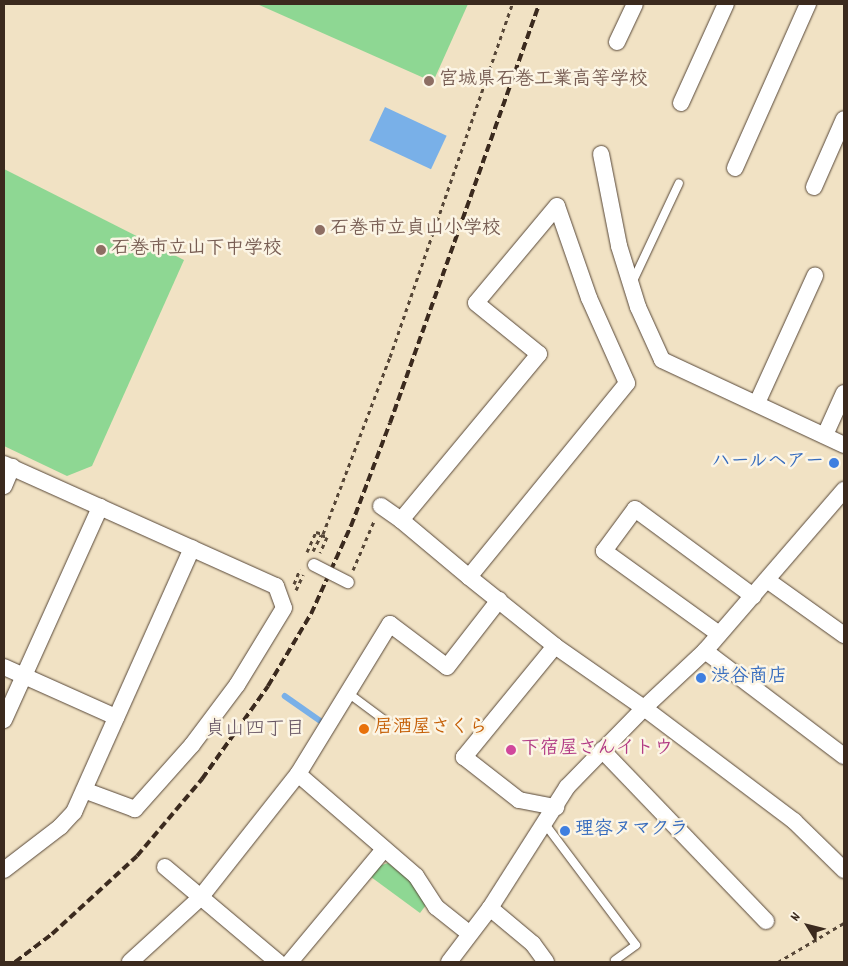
<!DOCTYPE html>
<html>
<head>
<meta charset="utf-8">
<style>
	body { margin:0 }
	#map { position:relative; width:848px; height:966px; overflow:hidden; background:#f1e2c4; font-family:Dekko,"Klee One",sans-serif }
	div>[style] { position:absolute }
	[style*='--x'] { left:calc(var(--x)*1px); top:calc(var(--y)*1px); width:calc(var(--w)*1px); rotate:calc(var(--a)*1deg) }
	.green>* { inset:0; background:#8ed793 }
	.water>* { inset:0; background:#79b0e8; transform-origin:0 0 }
	.stream>* { height:5.5px; margin:-2.75px; padding:0 2.75px; transform-origin:2.75px; border-radius:2.75px; background:#79b0e8 }
	.path>* { height:3px; margin-top:-1.5px; transform-origin:0; background:repeating-linear-gradient(90deg,#564637 0 4px,transparent 0 8px) }
	.roads { filter:drop-shadow(0 0 1px #564637) drop-shadow(0 0 1px #564637) }
	.service>* { height:8px; margin:-4px; padding:0 4px; transform-origin:4px; border-radius:4px; background:#fff }
	.minor>* { height:16px; margin:-8px; padding:0 8px; transform-origin:8px; border-radius:8px; background:#fff }
	.rail>* { height:4px; margin-top:-2px; transform-origin:0; background:repeating-linear-gradient(90deg,#3b2a1e 0 8px,transparent 0 12px) }
	.bridges { filter:drop-shadow(0 0 1px #564637) drop-shadow(0 0 1px #564637) }
	.pedestrian-bridge>* { height:12px; margin:-6px; padding:0 6px; transform-origin:6px; border-radius:6px; background:#fff }
	.dots>* { width:14px; height:14px; translate:-50% -50%; box-sizing:border-box; border:2px solid #fcf5e5; border-radius:50% }
	span { translate:-50% -50%; white-space:nowrap; text-align:center; line-height:1.15; -webkit-text-stroke:5px #fcf5e5; paint-order:stroke }
	.education-label { font-size:19px; color:#785e54; font-weight:700 }
	.left { translate:0 -50%; text-align:left }
	.shop-label { font-size:19px; color:#366cbe; font-weight:700 }
	.right { translate:-100% -50%; text-align:right }
	.food-label { font-size:19px; color:#c56008; font-weight:700 }
	.hotel-label { font-size:19px; color:#b23c85; font-weight:700 }
	.neighbourhood-label { font-size:20px; color:#665462 }
	.frame { position:absolute; inset:0; border:5px solid #3b2a1e; pointer-events:none }
	.north { position:absolute; left:783px; top:901px; width:50px; height:50px; -webkit-text-stroke:4px #fcf5e5; paint-order:stroke; rotate:306deg; font-size:14px; font-weight:700; line-height:20px; text-align:center; color:#3b2a1e }
	.north::after { content:''; display:block; margin:auto; width:18px; height:22px; background:#3b2a1e; clip-path:polygon(50% 0,100% 100%,50% 72%,0 100%) }
</style>
</head>
<body>
<div id="map">
	<div class="green">
		<div style="clip-path:polygon(257px 4px,468px 4px,433px 82px)"></div>
		<div style="clip-path:polygon(4px 169px,184px 260px,92px 466px,67px 476px,4px 446px)"></div>
		<div style="clip-path:polygon(388px 863px,411px 881px,426px 905px,420px 913px,371px 877px,379px 866px)"></div>
	</div>
	<div class="water">
		<div style="left:385px;top:107px;width:68px;height:37px;rotate:25deg"></div>
	</div>
	<div class="stream">
		<div style="--x:285;--y:696;--w:49;--a:35"></div>
	</div>
	<div class="path">
		<div style="--x:313;--y:551;--w:18;--a:-63"></div>
		<div style="--x:321;--y:535;--w:6;--a:18"></div>
		<div style="--x:327;--y:537;--w:17;--a:114"></div>
		<div style="--x:307;--y:552;--w:22;--a:-66"></div>
		<div style="--x:316;--y:532;--w:7;--a:16"></div>
		<div style="--x:323;--y:534;--w:189;--a:-69.3"></div>
		<div style="--x:390;--y:357;--w:373;--a:-70.9"></div>
		<div style="--x:353;--y:570;--w:53;--a:-66.8"></div>
		<div style="--x:294;--y:584;--w:16;--a:-68"></div>
		<div style="--x:296;--y:590;--w:17;--a:-65"></div>
		<div style="--x:778;--y:962;--w:77;--a:-30.6"></div>
	</div>
	<div class="roads">
		<div class="service">
			<div style="--x:632;--y:283;--w:110;--a:-64.8"></div>
			<div style="--x:348;--y:693;--w:49;--a:36.6"></div>
			<div style="--x:545;--y:824;--w:151;--a:53.1"></div>
			<div style="--x:636;--y:945;--w:26;--a:144"></div>
		</div>
		<div class="minor">
			<div style="--x:617;--y:42;--w:42;--a:-64.7"></div>
			<div style="--x:681;--y:103;--w:109;--a:-65.6"></div>
			<div style="--x:601;--y:154;--w:94;--a:78.9"></div>
			<div style="--x:619;--y:246;--w:64;--a:72.7"></div>
			<div style="--x:638;--y:307;--w:58;--a:65.6"></div>
			<div style="--x:662;--y:360;--w:201;--a:25"></div>
			<div style="--x:735;--y:168;--w:180;--a:-66"></div>
			<div style="--x:814;--y:187;--w:74;--a:-66.2"></div>
			<div style="--x:757;--y:403;--w:140;--a:-65.5"></div>
			<div style="--x:825;--y:435;--w:46;--a:-65.7"></div>
			<div style="--x:4;--y:464;--w:298;--a:24.2"></div>
			<div style="--x:276;--y:586;--w:23;--a:70"></div>
			<div style="--x:284;--y:608;--w:90;--a:121.4"></div>
			<div style="--x:237;--y:685;--w:75;--a:126.9"></div>
			<div style="--x:192;--y:745;--w:86;--a:131.7"></div>
			<div style="--x:135;--y:809;--w:54;--a:-159.6"></div>
			<div style="--x:4;--y:486;--w:21;--a:-67"></div>
			<div style="--x:381;--y:506;--w:24;--a:35"></div>
			<div style="--x:469;--y:577;--w:250;--a:-50.8"></div>
			<div style="--x:627;--y:383;--w:93;--a:-114.1"></div>
			<div style="--x:589;--y:298;--w:97;--a:-109.2"></div>
			<div style="--x:557;--y:206;--w:126;--a:129.9"></div>
			<div style="--x:476;--y:303;--w:81;--a:39"></div>
			<div style="--x:539;--y:354;--w:216;--a:129.7"></div>
			<div style="--x:401;--y:520;--w:89;--a:40"></div>
			<div style="--x:469;--y:577;--w:110;--a:38.7"></div>
			<div style="--x:555;--y:646;--w:108;--a:34.9"></div>
			<div style="--x:644;--y:708;--w:188;--a:37"></div>
			<div style="--x:794;--y:821;--w:70;--a:44.4"></div>
			<div style="--x:767;--y:580;--w:95;--a:35.5"></div>
			<div style="--x:719;--y:634;--w:142;--a:-144.2"></div>
			<div style="--x:604;--y:551;--w:52;--a:-53.6"></div>
			<div style="--x:635;--y:509;--w:147;--a:36.4"></div>
			<div style="--x:555;--y:646;--w:144;--a:129.3"></div>
			<div style="--x:464;--y:757;--w:70;--a:38"></div>
			<div style="--x:519;--y:800;--w:38;--a:11"></div>
			<div style="--x:705;--y:651;--w:174;--a:37.1"></div>
			<div style="--x:4;--y:667;--w:123;--a:24.1"></div>
			<div style="--x:4;--y:720;--w:234;--a:-65.7"></div>
			<div style="--x:602;--y:750;--w:237;--a:46.2"></div>
			<div style="--x:298;--y:774;--w:156;--a:40.8"></div>
			<div style="--x:416;--y:876;--w:37;--a:57"></div>
			<div style="--x:436;--y:907;--w:43;--a:38.5"></div>
			<div style="--x:165;--y:867;--w:148;--a:40.1"></div>
			<div style="--x:4;--y:870;--w:71;--a:-37.5"></div>
			<div style="--x:60;--y:827;--w:21;--a:-47"></div>
			<div style="--x:74;--y:812;--w:289;--a:-65.9"></div>
			<div style="--x:490;--y:908;--w:56;--a:39.9"></div>
			<div style="--x:533;--y:944;--w:22;--a:54"></div>
			<div style="--x:130;--y:962;--w:95;--a:-42.4"></div>
			<div style="--x:200;--y:898;--w:158;--a:-51.7"></div>
			<div style="--x:298;--y:774;--w:176;--a:-58.5"></div>
			<div style="--x:390;--y:624;--w:71;--a:37"></div>
			<div style="--x:447;--y:667;--w:85;--a:-52.2"></div>
			<div style="--x:290;--y:962;--w:147;--a:-50.2"></div>
			<div style="--x:449;--y:962;--w:68;--a:-52.8"></div>
			<div style="--x:490;--y:908;--w:143;--a:-57.5"></div>
			<div style="--x:567;--y:787;--w:110;--a:-45.7"></div>
			<div style="--x:644;--y:708;--w:83;--a:-43.1"></div>
			<div style="--x:705;--y:651;--w:213;--a:-49.2"></div>
		</div>
	</div>
	<div class="rail">
		<div style="--x:15;--y:962;--w:46;--a:-37.1"></div>
		<div style="--x:52;--y:934;--w:115;--a:-42.5"></div>
		<div style="--x:137;--y:856;--w:101;--a:-49.8"></div>
		<div style="--x:202;--y:779;--w:114;--a:-54.6"></div>
		<div style="--x:268;--y:686;--w:84;--a:-59.2"></div>
		<div style="--x:311;--y:614;--w:97;--a:-65.6"></div>
		<div style="--x:351;--y:526;--w:110;--a:-69.3"></div>
		<div style="--x:390;--y:423;--w:445;--a:-70.4"></div>
	</div>
	<div class="bridges">
		<div class="pedestrian-bridge">
			<div style="--x:314;--y:565;--w:38;--a:27"></div>
		</div>
	</div>
	<div class="dots">
		<div style="left:429px;top:81px;background:#8d6e63"></div>
		<div style="left:320px;top:230px;background:#8d6e63"></div>
		<div style="left:101px;top:250px;background:#8d6e63"></div>
		<div style="left:834px;top:463px;background:#3f7fe0"></div>
		<div style="left:701px;top:678px;background:#3f7fe0"></div>
		<div style="left:364px;top:729px;background:#e8710a"></div>
		<div style="left:511px;top:750px;background:#d1479c"></div>
		<div style="left:565px;top:831px;background:#3f7fe0"></div>
	</div>
	<div class="education-label">
		<span class="left" style="left:439px;top:81px">宮城県石巻工業高等学校</span>
		<span class="left" style="left:330px;top:230px">石巻市立貞山小学校</span>
		<span class="left" style="left:111px;top:250px">石巻市立山下中学校</span>
	</div>
	<div class="shop-label">
		<span class="right" style="left:824px;top:463px">ハールヘアー</span>
		<span class="left" style="left:711px;top:678px">渋谷商店</span>
		<span class="left" style="left:575px;top:831px">理容ヌマクラ</span>
	</div>
	<div class="food-label">
		<span class="left" style="left:374px;top:729px">居酒屋さくら</span>
	</div>
	<div class="hotel-label">
		<span class="left" style="left:521px;top:750px">下宿屋さんイトウ</span>
	</div>
	<div class="neighbourhood-label">
		<span style="left:255px;top:730px">貞山四丁目</span>
	</div>
	<div class="frame"></div>
	<div class="north">N</div>
</div>
</body>
</html>
